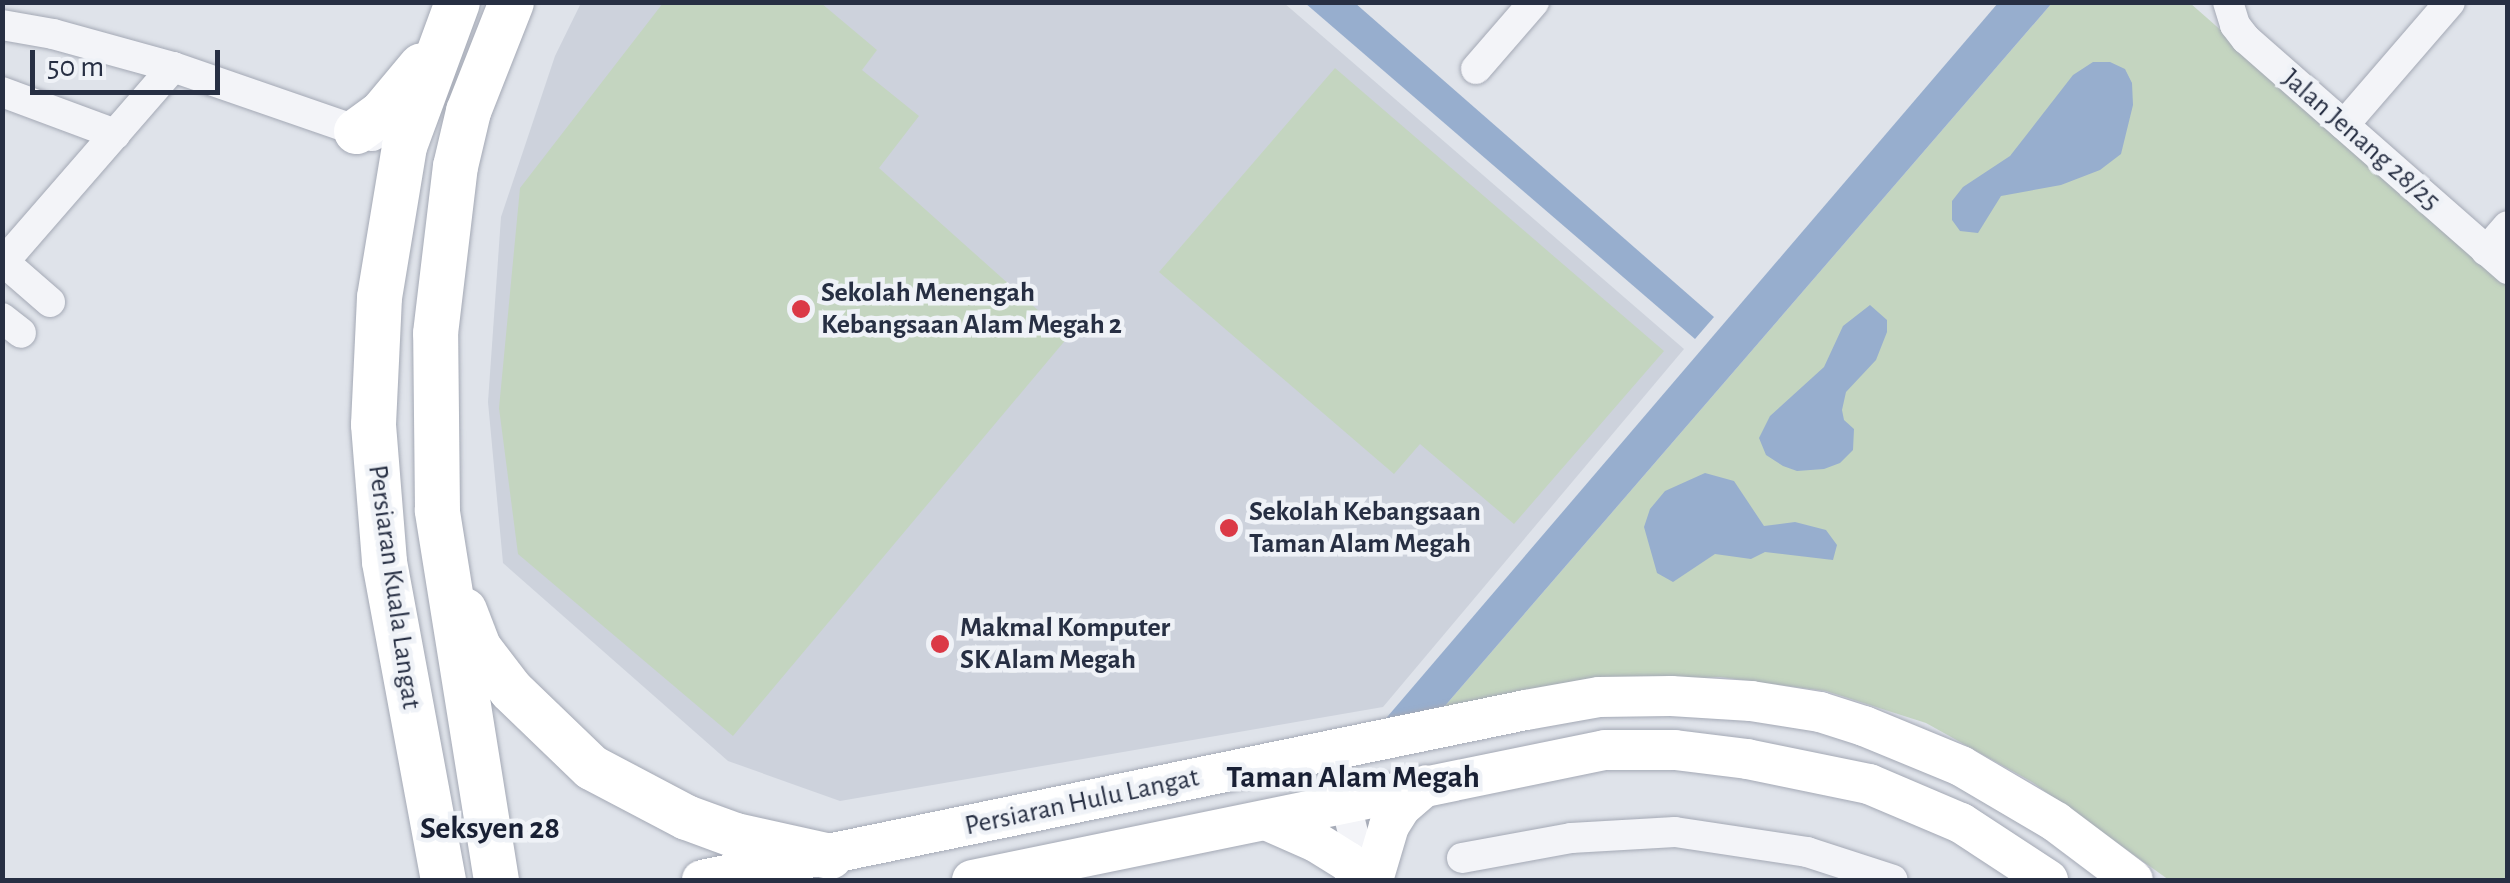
<!DOCTYPE html>
<html>
<head>
<meta charset="utf-8">
<style>
	body { margin:0 }
	#map { position:relative; width:2510px; height:883px; overflow:hidden; background:#dfe3ea; font-family:"Alegreya Sans",sans-serif }
	div>[style] { position:absolute }
	[style*='--x'] { left:calc(var(--x)*1px); top:calc(var(--y)*1px); width:calc(var(--w)*1px); rotate:calc(var(--a)*1deg) }
	.built>* { inset:0; background:#cdd2dc }
	.green>* { inset:0; background:#c4d5c0 }
	.water>* { inset:0; background:#97aece }
	.roads { filter:drop-shadow(0 0 2px #a4a9b5) drop-shadow(0 0 2px #a4a9b5) }
	.minor>* { height:30px; margin:-15px; padding:0 15px; transform-origin:15px; border-radius:15px; background:#f3f4f8 }
	.secondary>* { height:40px; margin:-20px; padding:0 20px; transform-origin:20px; border-radius:20px; background:#fff }
	.primary>* { height:45px; margin:-22.5px; padding:0 22.5px; transform-origin:22.5px; border-radius:22.5px; background:#fff }
	.dots>* { width:28px; height:28px; translate:-50% -50%; box-sizing:border-box; border:5px solid #eff2f7; border-radius:50% }
	span { translate:-50% -50%; white-space:nowrap; text-align:center; line-height:1.15; -webkit-text-stroke:9px #eff2f7; paint-order:stroke }
	.street-label { font-size:28px; color:#272f43 }
	.poi-label { font-size:28px; color:#272f43; font-weight:700 }
	.left { translate:0 -50%; text-align:left }
	.quarter-label { font-size:32px; color:#192034; font-weight:700 }
	.frame { position:absolute; inset:0; border:5px solid #272f43; pointer-events:none }
	.scale { position:absolute; left:30px; top:50px; width:190px; height:45px; box-sizing:border-box; border:5px solid #272f43; border-top:0; padding-left:12px; font-size:30px; line-height:35px; white-space:nowrap; color:#272f43; -webkit-text-stroke:8px #eff2f7; paint-order:stroke }
</style>
</head>
<body>
<div id="map">
	<div class="built">
		<div style="clip-path:polygon(581px 3px,1284px 3px,1684px 349px,1383px 707px,840px 801px,728px 761px,503px 563px,488px 402px,501px 217px,555px 56px)"></div>
	</div>
	<div class="green">
		<div style="clip-path:polygon(663px 3px,821px 3px,877px 50px,862px 70px,919px 116px,879px 168px,1068px 337px,733px 736px,518px 554px,499px 408px,520px 188px)"></div>
		<div style="clip-path:polygon(2052px 3px,2190px 3px,2507px 282px,2507px 880px,2169px 880px,2032px 782px,1926px 723px,1826px 691px,1720px 677px,1595px 682px,1444px 707px)"></div>
		<div style="clip-path:polygon(1335px 68px,1664px 351px,1514px 524px,1420px 444px,1394px 474px,1159px 272px)"></div>
	</div>
	<div class="water">
		<div style="clip-path:polygon(1305px 3px,1355px 3px,1714px 317px,1695px 339px)"></div>
		<div style="clip-path:polygon(1998px 3px,2052px 3px,1444px 707px,1382px 723px)"></div>
		<div style="clip-path:polygon(2093px 62px,2110px 62px,2125px 69px,2132px 83px,2133px 105px,2121px 154px,2100px 170px,2061px 185px,2001px 196px,1978px 233px,1960px 231px,1952px 220px,1952px 201px,1963px 187px,2010px 156px,2073px 75px)"></div>
		<div style="clip-path:polygon(1870px 305px,1887px 320px,1887px 332px,1876px 360px,1846px 392px,1842px 410px,1844px 420px,1854px 429px,1853px 450px,1840px 463px,1824px 469px,1797px 471px,1783px 466px,1766px 455px,1759px 438px,1770px 416px,1824px 367px,1843px 326px)"></div>
		<div style="clip-path:polygon(1705px 473px,1734px 481px,1764px 526px,1795px 522px,1826px 530px,1837px 545px,1833px 560px,1765px 552px,1751px 559px,1715px 554px,1673px 582px,1657px 573px,1644px 527px,1650px 509px,1665px 491px)"></div>
	</div>
	<div class="roads">
		<div class="minor">
			<div style="--x:2228;--y:2;--w:24;--a:73"></div>
			<div style="--x:2235;--y:25;--w:18;--a:52"></div>
			<div style="--x:2246;--y:39;--w:349;--a:41.3"></div>
			<div style="--x:2;--y:25;--w:52;--a:10"></div>
			<div style="--x:53;--y:34;--w:124;--a:15.4"></div>
			<div style="--x:173;--y:67;--w:211;--a:19.1"></div>
			<div style="--x:1476;--y:69;--w:89;--a:-49.1"></div>
			<div style="--x:2;--y:92;--w:121;--a:20.4"></div>
			<div style="--x:2344;--y:125;--w:162;--a:-49.2"></div>
			<div style="--x:2486;--y:251;--w:33;--a:-49"></div>
			<div style="--x:4;--y:262;--w:61;--a:41"></div>
			<div style="--x:2;--y:264;--w:261;--a:-49"></div>
			<div style="--x:2;--y:318;--w:24;--a:38"></div>
			<div style="--x:1332;--y:749;--w:135;--a:75.9"></div>
			<div style="--x:1462;--y:858;--w:111;--a:-10.4"></div>
			<div style="--x:1571;--y:838;--w:104;--a:-3.3"></div>
			<div style="--x:1675;--y:832;--w:134;--a:8.6"></div>
			<div style="--x:1807;--y:852;--w:90;--a:18"></div>
		</div>
		<div class="secondary">
			<div style="--x:1268;--y:821;--w:52;--a:23.6"></div>
			<div style="--x:1316;--y:842;--w:38;--a:32"></div>
			<div style="--x:1348;--y:862;--w:23;--a:50"></div>
			<div style="--x:702;--y:880;--w:841;--a:-11.66"></div>
			<div style="--x:1526;--y:710;--w:74;--a:-10.1"></div>
			<div style="--x:1599;--y:697;--w:72;--a:-0.8"></div>
			<div style="--x:1671;--y:696;--w:80;--a:3.6"></div>
			<div style="--x:1751;--y:701;--w:70;--a:9.1"></div>
			<div style="--x:1820;--y:712;--w:46;--a:17.7"></div>
			<div style="--x:1864;--y:726;--w:105;--a:22.4"></div>
			<div style="--x:1961;--y:766;--w:110;--a:30.5"></div>
			<div style="--x:2056;--y:822;--w:96;--a:37"></div>
			<div style="--x:972;--y:880;--w:646;--a:-11.61"></div>
			<div style="--x:1605;--y:750;--w:70;--a:0"></div>
			<div style="--x:1675;--y:750;--w:73;--a:7.1"></div>
			<div style="--x:1747;--y:759;--w:125;--a:11.6"></div>
			<div style="--x:1869;--y:784;--w:100;--a:23"></div>
			<div style="--x:1961;--y:823;--w:104;--a:33.2"></div>
			<div style="--x:1373;--y:880;--w:56;--a:-73.5"></div>
			<div style="--x:1389;--y:826;--w:22;--a:-58"></div>
			<div style="--x:1401;--y:807;--w:33;--a:-41"></div>
		</div>
		<div class="primary">
			<div style="--x:356;--y:131;--w:31;--a:-36"></div>
			<div style="--x:381;--y:113;--w:62;--a:-50.2"></div>
			<div style="--x:464;--y:610;--w:40;--a:69"></div>
			<div style="--x:478;--y:647;--w:54;--a:52.5"></div>
			<div style="--x:511;--y:690;--w:111;--a:43.9"></div>
			<div style="--x:591;--y:767;--w:107;--a:27.8"></div>
			<div style="--x:686;--y:817;--w:52;--a:20.2"></div>
			<div style="--x:735;--y:835;--w:97;--a:12.5"></div>
			<div style="--x:443;--y:880;--w:324;--a:-100.5"></div>
			<div style="--x:384;--y:561;--w:137;--a:-94.6"></div>
			<div style="--x:373;--y:424;--w:127;--a:-87.3"></div>
			<div style="--x:379;--y:297;--w:153;--a:-80.6"></div>
			<div style="--x:404;--y:146;--w:153;--a:-69.8"></div>
			<div style="--x:496;--y:880;--w:375;--a:-99.1"></div>
			<div style="--x:437;--y:510;--w:177;--a:-90.6"></div>
			<div style="--x:435;--y:333;--w:168;--a:-83.2"></div>
			<div style="--x:455;--y:166;--w:57;--a:-76.7"></div>
			<div style="--x:468;--y:111;--w:117;--a:-68.5"></div>
		</div>
	</div>
	<div class="dots">
		<div style="left:801px;top:309px;background:#db3946"></div>
		<div style="left:1229px;top:528px;background:#db3946"></div>
		<div style="left:940px;top:644px;background:#db3946"></div>
	</div>
	<div class="street-label">
		<span style="left:2361px;top:140px;rotate:41deg">Jalan Jenang 28/25</span>
		<span style="left:394px;top:587px;rotate:82deg">Persiaran Kuala Langat</span>
		<span style="left:1082px;top:802px;rotate:-12deg">Persiaran Hulu Langat</span>
	</div>
	<div class="poi-label">
		<span class="left" style="left:821px;top:309px">Sekolah Menengah<br>Kebangsaan Alam Megah 2</span>
		<span class="left" style="left:1249px;top:528px">Sekolah Kebangsaan<br>Taman Alam Megah</span>
		<span class="left" style="left:960px;top:644px">Makmal Komputer<br>SK Alam Megah</span>
	</div>
	<div class="quarter-label">
		<span style="left:1353px;top:777px">Taman Alam Megah</span>
		<span style="left:490px;top:828px">Seksyen 28</span>
	</div>
	<div class="frame"></div>
	<div class="scale">50 m</div>
</div>
</body>
</html>
